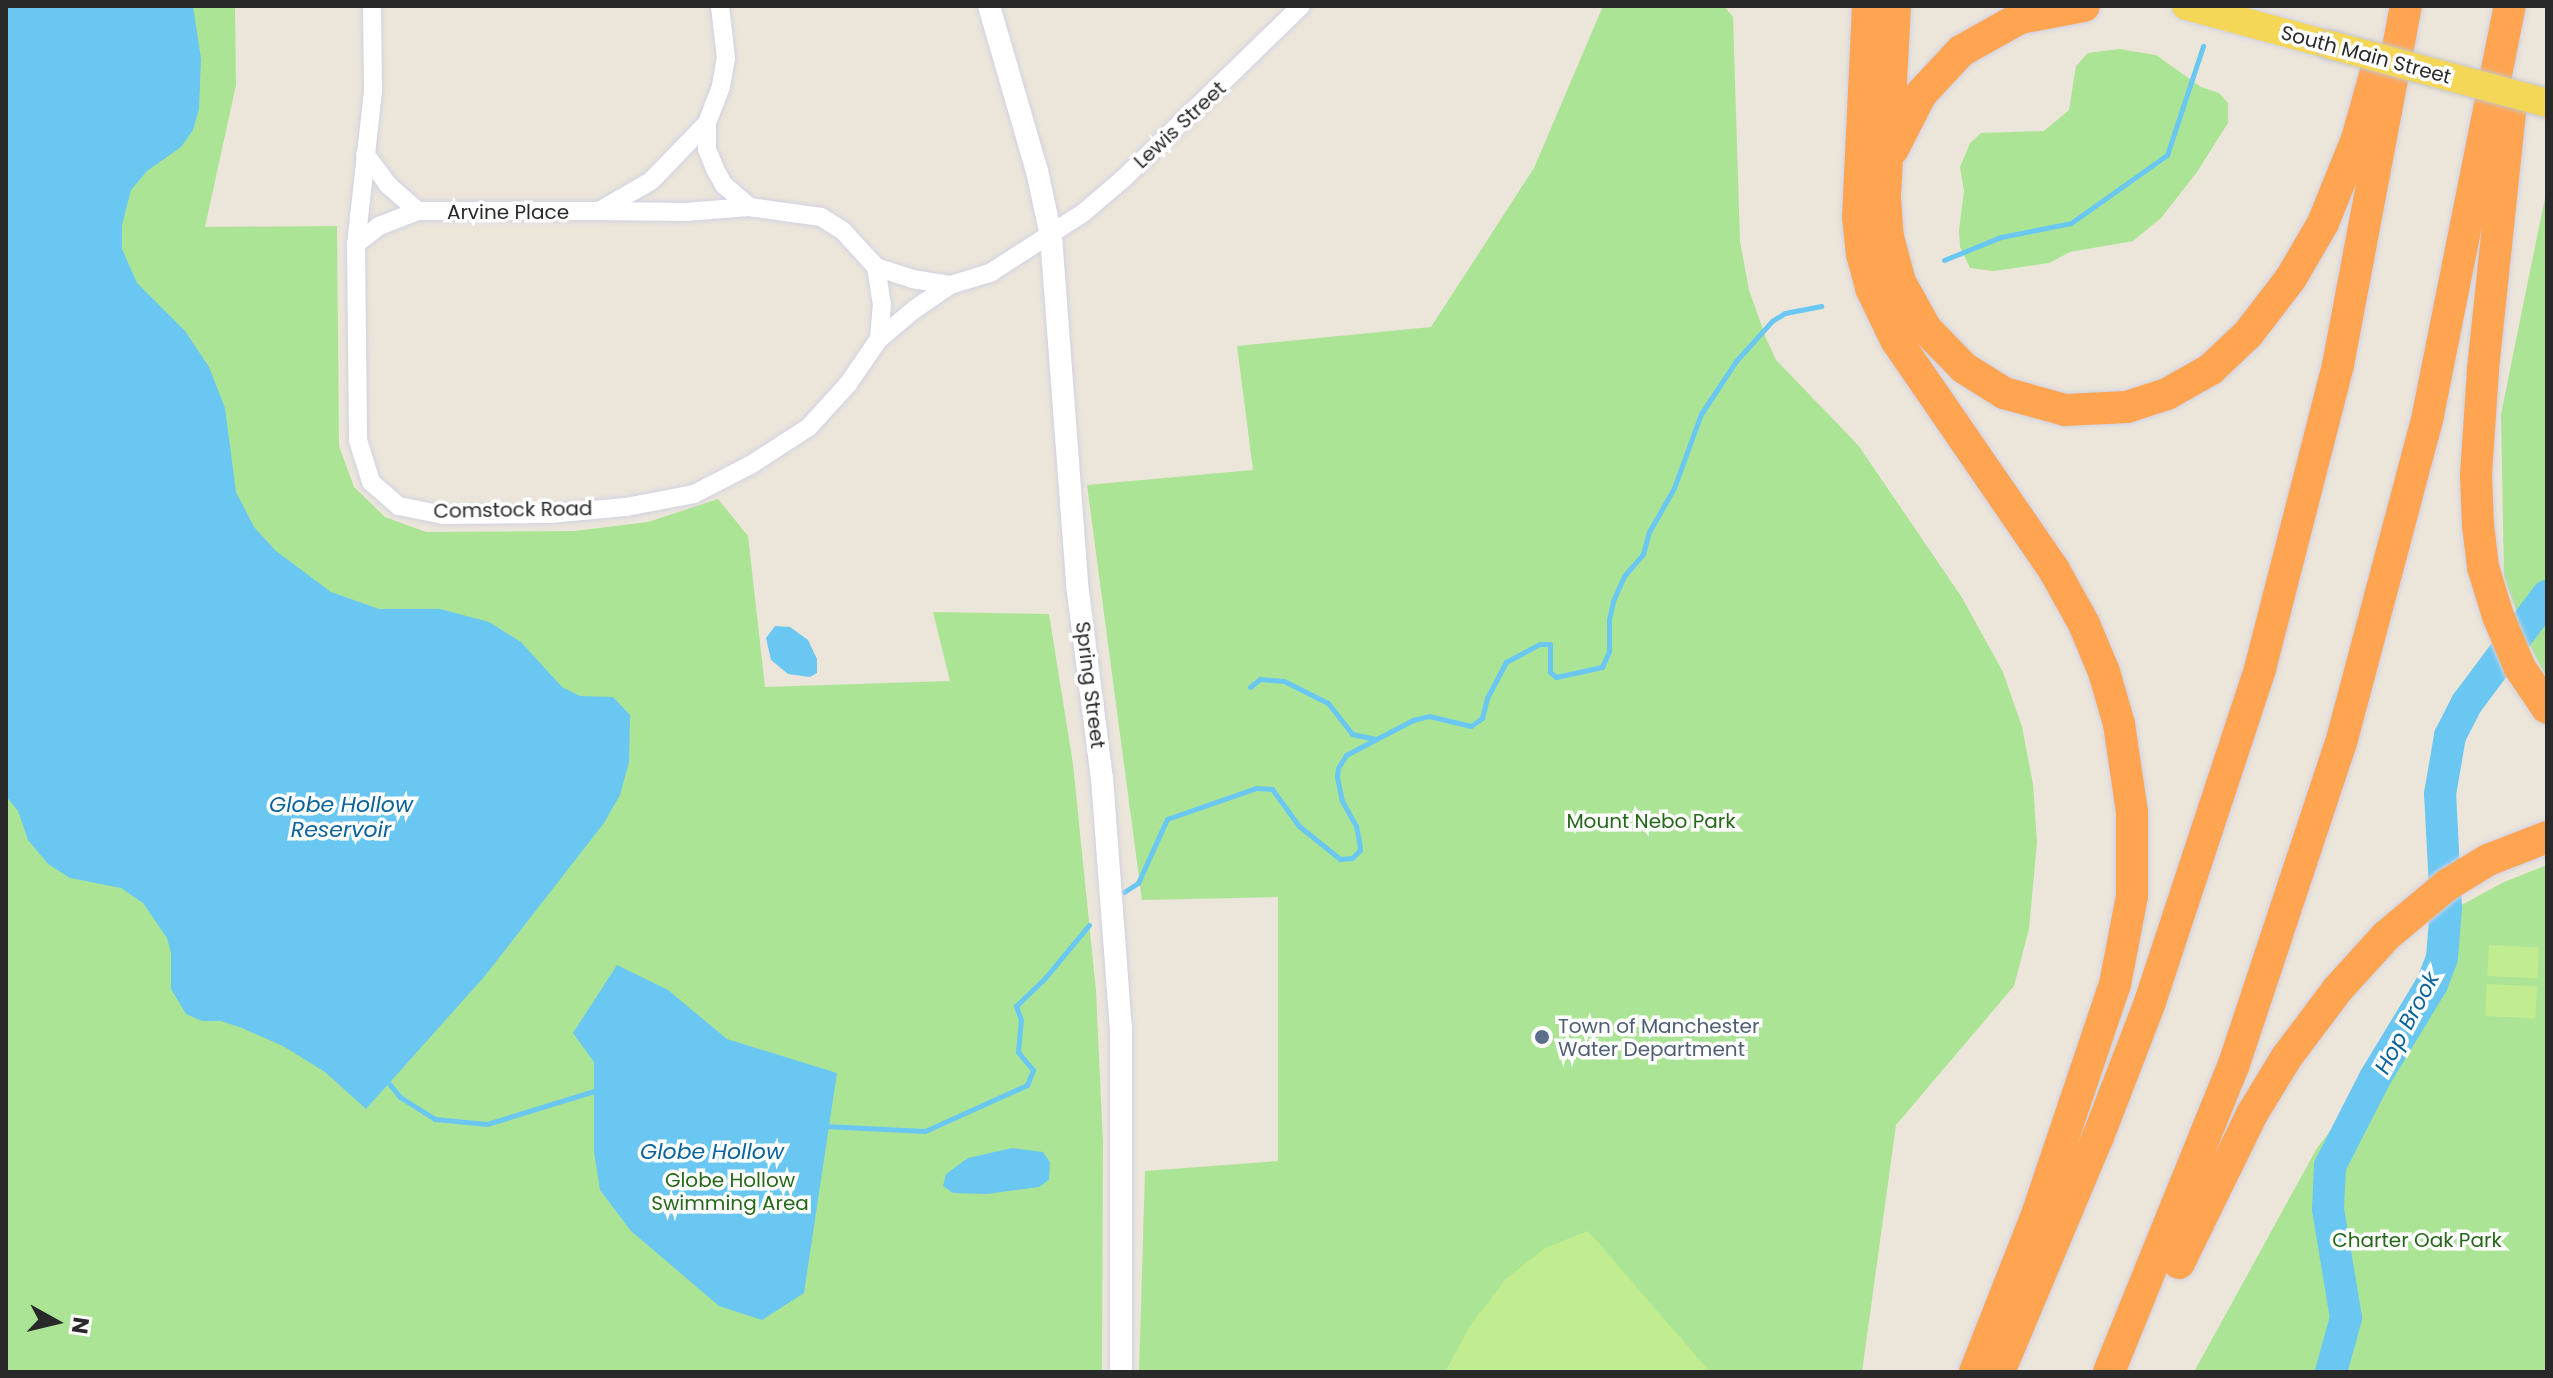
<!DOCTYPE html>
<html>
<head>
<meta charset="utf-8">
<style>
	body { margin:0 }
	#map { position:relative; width:2553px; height:1378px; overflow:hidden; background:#ece5da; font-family:Poppins,sans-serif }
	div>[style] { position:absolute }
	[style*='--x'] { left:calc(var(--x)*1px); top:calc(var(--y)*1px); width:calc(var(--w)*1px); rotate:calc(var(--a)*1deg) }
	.green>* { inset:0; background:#ace495 }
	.pitch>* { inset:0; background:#c1ec90; transform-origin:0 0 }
	.water>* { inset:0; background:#6ac7f2 }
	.stream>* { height:5px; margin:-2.5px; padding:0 2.5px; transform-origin:2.5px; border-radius:2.5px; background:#6ac7f2 }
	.river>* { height:32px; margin:-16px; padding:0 16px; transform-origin:16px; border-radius:16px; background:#6ac7f2 }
	.roads { filter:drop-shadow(0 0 2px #d0d2e3) drop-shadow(0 0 2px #d0d2e3) }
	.minor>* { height:18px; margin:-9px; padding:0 9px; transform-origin:9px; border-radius:9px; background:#fff }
	.tertiary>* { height:22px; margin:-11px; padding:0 11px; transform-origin:11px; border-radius:11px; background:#fff }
	.primary>* { height:28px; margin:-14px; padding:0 14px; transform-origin:14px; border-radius:14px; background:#f4d757 }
	.motorway>* { height:32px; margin:-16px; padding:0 16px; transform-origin:16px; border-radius:16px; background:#ffa552 }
	.bridges { filter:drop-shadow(0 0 2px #c7c7c7) drop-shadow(0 0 2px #c7c7c7) }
	.primary-bridge>* { height:28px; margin:-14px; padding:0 14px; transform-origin:14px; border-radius:14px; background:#f4d757 }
	.dots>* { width:22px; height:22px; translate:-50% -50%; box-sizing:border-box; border:4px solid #fff; border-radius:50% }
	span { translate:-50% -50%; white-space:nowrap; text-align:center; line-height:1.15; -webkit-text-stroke:7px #fff; paint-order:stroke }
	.street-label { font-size:20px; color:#292929 }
	.park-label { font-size:20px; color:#256818 }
	.service-label { font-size:20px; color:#4e5e75 }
	.left { translate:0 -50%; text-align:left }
	.water-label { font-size:22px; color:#0a639d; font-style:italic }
	.frame { position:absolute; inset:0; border:8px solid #292929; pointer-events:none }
	.north { position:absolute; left:16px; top:1282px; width:80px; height:80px; -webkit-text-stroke:6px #fff; paint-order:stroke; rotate:98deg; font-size:22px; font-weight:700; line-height:32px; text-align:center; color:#292929 }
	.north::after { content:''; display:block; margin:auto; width:28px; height:36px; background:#292929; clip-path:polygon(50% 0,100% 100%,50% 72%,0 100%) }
</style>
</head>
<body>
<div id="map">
	<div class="green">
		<div style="clip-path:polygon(6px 6px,235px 6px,236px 85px,205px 227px,337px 226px,339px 446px,354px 487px,385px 517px,426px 532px,574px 531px,648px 522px,718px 499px,748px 536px,765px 687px,950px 681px,933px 612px,1049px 614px,1073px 764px,1096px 991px,1103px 1143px,1102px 1372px,6px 1372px)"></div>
		<div style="clip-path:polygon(1603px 6px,1724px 6px,1733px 17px,1740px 241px,1749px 290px,1766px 338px,1776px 360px,1858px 445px,1961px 596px,2003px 672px,2022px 727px,2033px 784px,2037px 842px,2029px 929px,2014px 986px,1896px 1125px,1862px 1372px,1139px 1372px,1145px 1171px,1278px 1161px,1278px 897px,1142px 900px,1087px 485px,1253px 470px,1237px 346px,1431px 327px,1534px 168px)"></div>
		<div style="clip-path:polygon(2119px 49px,2156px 55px,2201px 87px,2219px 93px,2228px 103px,2228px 123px,2197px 172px,2161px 218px,2133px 241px,2070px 252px,2049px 263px,1994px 271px,1970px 268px,1960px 247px,1959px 230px,1964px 191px,1960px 167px,1970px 143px,1981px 133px,2044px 131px,2069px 110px,2076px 66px,2088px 53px)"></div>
		<div style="clip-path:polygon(2547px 188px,2547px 679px,2530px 646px,2504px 578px,2501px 414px)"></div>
		<div style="clip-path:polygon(2547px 865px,2547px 1372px,2194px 1372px,2317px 1148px,2369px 1082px,2424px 992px,2445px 914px,2504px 882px)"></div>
	</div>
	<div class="pitch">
		<div style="left:2489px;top:945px;width:50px;height:31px;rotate:3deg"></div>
		<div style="left:2487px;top:984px;width:50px;height:32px;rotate:3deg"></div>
		<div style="clip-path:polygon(1588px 1231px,1710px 1372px,1445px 1372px,1470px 1326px,1506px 1279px,1545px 1248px)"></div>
	</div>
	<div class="water">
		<div style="clip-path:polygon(6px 6px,193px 6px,201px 59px,199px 109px,193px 130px,181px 147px,147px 171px,131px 190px,122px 225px,122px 249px,137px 283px,185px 331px,209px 367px,225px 408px,236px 492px,254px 527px,276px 551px,331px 592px,379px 609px,440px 609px,489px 622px,521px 642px,562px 687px,580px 696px,613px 697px,630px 715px,629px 762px,620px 795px,604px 823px,484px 977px,366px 1109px,325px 1072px,283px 1046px,242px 1028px,221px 1021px,202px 1021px,186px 1014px,171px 989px,171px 953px,167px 938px,143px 903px,121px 888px,70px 878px,48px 864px,28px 840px,18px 811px,6px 796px)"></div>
		<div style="clip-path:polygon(775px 626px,790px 627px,808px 640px,817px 659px,817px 673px,810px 677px,788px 674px,771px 660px,766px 638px)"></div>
		<div style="clip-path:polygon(617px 965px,668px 990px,727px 1039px,837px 1073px,804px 1293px,762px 1320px,719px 1306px,631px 1231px,600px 1190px,594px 1152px,594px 1062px,573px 1033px)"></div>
		<div style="clip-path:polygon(1012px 1148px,1043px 1152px,1050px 1162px,1049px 1180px,1039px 1187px,987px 1194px,953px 1193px,943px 1186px,946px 1174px,968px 1158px)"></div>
	</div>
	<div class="stream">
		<div style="--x:1944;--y:260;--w:61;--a:-22"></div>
		<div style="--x:2001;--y:237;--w:71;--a:-11.3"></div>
		<div style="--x:2071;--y:223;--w:118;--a:-35.3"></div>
		<div style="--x:2167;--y:155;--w:115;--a:-71.7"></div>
		<div style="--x:1250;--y:687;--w:13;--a:-39"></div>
		<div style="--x:1260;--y:679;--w:24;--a:5"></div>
		<div style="--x:1284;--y:681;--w:49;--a:26.6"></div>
		<div style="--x:1328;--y:703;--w:39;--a:52"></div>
		<div style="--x:1352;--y:734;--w:24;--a:12"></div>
		<div style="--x:1124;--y:892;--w:17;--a:-33"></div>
		<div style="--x:1138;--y:883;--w:70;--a:-65.6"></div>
		<div style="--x:1167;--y:819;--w:94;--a:-19.2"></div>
		<div style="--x:1256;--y:788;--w:16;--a:4"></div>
		<div style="--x:1272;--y:789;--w:46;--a:53.9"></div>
		<div style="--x:1299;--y:826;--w:53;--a:38.8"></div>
		<div style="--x:1340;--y:859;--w:12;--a:-5"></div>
		<div style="--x:1352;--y:858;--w:11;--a:-45"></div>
		<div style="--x:1360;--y:850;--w:9;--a:-96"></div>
		<div style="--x:1359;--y:841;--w:15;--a:-101"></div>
		<div style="--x:1356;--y:826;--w:29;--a:-119"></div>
		<div style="--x:1342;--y:801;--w:25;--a:-102"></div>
		<div style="--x:1337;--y:777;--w:9;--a:-84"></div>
		<div style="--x:1338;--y:768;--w:15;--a:-58"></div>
		<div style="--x:1346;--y:755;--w:76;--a:-27.6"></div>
		<div style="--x:1413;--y:720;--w:16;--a:-14"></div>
		<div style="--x:1429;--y:716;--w:43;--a:13.4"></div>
		<div style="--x:1471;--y:726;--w:14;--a:-36"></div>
		<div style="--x:1482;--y:718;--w:21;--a:-76"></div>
		<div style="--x:1487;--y:698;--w:41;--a:-62.2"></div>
		<div style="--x:1506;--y:662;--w:38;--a:-28"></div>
		<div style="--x:1540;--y:644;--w:10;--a:0"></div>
		<div style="--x:1550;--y:644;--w:28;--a:90"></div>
		<div style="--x:1550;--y:672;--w:8;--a:40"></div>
		<div style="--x:1556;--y:677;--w:47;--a:-12.3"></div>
		<div style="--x:1602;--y:667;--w:17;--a:-66"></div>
		<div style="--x:1609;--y:651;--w:32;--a:-90"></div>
		<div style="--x:1609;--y:619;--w:18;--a:-77"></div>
		<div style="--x:1613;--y:601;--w:27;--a:-66"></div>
		<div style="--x:1624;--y:576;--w:29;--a:-49"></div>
		<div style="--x:1643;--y:554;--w:23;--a:-75"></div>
		<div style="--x:1649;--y:532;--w:51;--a:-60.4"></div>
		<div style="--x:1674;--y:488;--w:79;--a:-70"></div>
		<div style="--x:1701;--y:414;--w:64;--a:-56.6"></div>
		<div style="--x:1736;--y:361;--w:54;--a:-48"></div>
		<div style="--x:1772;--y:321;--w:15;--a:-32"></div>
		<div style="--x:1785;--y:313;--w:37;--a:-11"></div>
		<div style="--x:387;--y:1081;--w:21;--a:51"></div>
		<div style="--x:400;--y:1097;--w:41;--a:32.2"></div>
		<div style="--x:435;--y:1119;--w:52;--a:5.5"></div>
		<div style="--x:487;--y:1124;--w:119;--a:-17.1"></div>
		<div style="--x:824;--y:1126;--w:101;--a:2.8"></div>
		<div style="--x:925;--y:1131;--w:112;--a:-24.3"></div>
		<div style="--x:1027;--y:1085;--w:16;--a:-68"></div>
		<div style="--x:1033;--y:1070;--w:23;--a:-130"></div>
		<div style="--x:1018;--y:1052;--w:32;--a:-85"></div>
		<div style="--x:1021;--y:1020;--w:15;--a:-110"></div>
		<div style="--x:1016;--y:1006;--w:40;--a:-44"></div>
		<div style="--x:1045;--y:978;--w:69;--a:-50.3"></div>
	</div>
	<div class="river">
		<div style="--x:2331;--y:1372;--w:56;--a:-74.5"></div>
		<div style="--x:2346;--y:1318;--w:110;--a:-99.4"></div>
		<div style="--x:2328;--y:1209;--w:43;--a:-87.3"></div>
		<div style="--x:2330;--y:1166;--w:99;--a:-62.9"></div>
		<div style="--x:2375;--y:1078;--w:110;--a:-58.8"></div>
		<div style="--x:2432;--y:984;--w:28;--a:-69"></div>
		<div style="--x:2442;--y:958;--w:51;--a:-85.5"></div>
		<div style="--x:2446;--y:907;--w:113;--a:-93"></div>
		<div style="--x:2440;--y:794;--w:59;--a:-80.2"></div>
		<div style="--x:2450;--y:736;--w:37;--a:-63"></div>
		<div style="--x:2467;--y:703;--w:134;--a:-53.2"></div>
	</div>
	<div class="roads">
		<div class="minor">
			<div style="--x:372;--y:6;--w:85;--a:89.3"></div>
			<div style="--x:373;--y:91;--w:154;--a:96.3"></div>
			<div style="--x:356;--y:244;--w:196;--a:89.4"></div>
			<div style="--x:358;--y:440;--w:44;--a:72.8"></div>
			<div style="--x:371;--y:482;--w:37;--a:41"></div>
			<div style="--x:399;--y:506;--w:45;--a:11.6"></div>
			<div style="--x:443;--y:515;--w:106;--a:-0.5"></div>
			<div style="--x:549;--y:514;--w:77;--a:-5.2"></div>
			<div style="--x:626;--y:507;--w:69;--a:-10.8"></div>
			<div style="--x:694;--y:494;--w:65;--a:-27.3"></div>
			<div style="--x:752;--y:464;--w:68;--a:-33"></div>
			<div style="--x:809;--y:427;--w:58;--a:-47.8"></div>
			<div style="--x:848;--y:384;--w:55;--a:-55.4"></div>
			<div style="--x:879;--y:339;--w:47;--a:-39.8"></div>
			<div style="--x:915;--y:309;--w:42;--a:-34.4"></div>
			<div style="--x:950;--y:285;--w:42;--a:-16.7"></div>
			<div style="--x:990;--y:273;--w:111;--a:-32.8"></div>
			<div style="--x:1083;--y:213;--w:52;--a:-40.4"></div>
			<div style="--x:1123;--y:179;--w:248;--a:-44.2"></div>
			<div style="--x:707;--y:123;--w:26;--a:90"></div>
			<div style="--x:707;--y:149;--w:22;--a:68"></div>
			<div style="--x:715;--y:169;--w:18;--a:61"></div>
			<div style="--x:724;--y:185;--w:33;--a:41"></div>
			<div style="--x:749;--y:207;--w:73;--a:7.9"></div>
			<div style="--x:821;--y:217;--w:26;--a:32"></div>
			<div style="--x:843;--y:231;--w:49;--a:47.5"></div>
			<div style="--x:876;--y:267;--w:38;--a:18"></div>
			<div style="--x:912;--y:279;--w:38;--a:9"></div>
			<div style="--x:365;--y:154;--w:39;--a:53"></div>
			<div style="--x:388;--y:185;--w:40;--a:41"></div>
			<div style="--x:418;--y:211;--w:181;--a:0"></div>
			<div style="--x:599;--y:211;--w:60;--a:-30"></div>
			<div style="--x:651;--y:181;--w:81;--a:-46"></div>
			<div style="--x:707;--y:123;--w:40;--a:-69"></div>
			<div style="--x:721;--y:86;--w:28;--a:-80"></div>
			<div style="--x:726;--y:58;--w:52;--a:-96.6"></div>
			<div style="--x:601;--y:211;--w:84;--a:0.7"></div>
			<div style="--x:685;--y:212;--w:64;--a:-4.5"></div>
			<div style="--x:356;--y:244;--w:29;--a:-38"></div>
			<div style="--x:379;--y:226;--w:42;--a:-21"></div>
			<div style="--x:876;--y:267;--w:37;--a:81"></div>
			<div style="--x:882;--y:304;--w:35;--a:95"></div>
		</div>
		<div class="tertiary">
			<div style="--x:989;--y:6;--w:172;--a:73.8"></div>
			<div style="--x:1037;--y:171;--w:66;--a:77.8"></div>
			<div style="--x:1051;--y:236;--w:349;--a:85.7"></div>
			<div style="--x:1077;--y:584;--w:196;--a:82.7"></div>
			<div style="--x:1102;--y:778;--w:251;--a:85.7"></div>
			<div style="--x:1121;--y:1028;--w:344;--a:90"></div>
		</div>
		<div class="primary">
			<div style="--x:2186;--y:6;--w:150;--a:15.1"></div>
		</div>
		<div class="motorway">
			<div style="--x:1868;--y:6;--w:211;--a:92.7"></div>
			<div style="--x:1858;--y:217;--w:37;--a:84"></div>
			<div style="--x:1862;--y:254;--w:35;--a:75"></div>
			<div style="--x:1871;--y:288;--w:58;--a:64.3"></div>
			<div style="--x:1896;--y:340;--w:279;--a:55.5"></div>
			<div style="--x:2054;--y:570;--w:62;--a:60.9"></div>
			<div style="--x:2084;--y:624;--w:52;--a:67.4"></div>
			<div style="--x:2104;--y:672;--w:54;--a:73.9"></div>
			<div style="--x:2119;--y:724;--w:89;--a:81.6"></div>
			<div style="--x:2132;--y:812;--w:84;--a:90"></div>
			<div style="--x:2132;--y:896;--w:90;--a:100.9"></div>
			<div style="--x:2115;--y:984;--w:241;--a:108.7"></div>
			<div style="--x:2038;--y:1212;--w:172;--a:111.5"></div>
			<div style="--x:1895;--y:6;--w:192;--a:93"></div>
			<div style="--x:1885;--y:198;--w:39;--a:86"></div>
			<div style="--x:1888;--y:237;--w:47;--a:75.1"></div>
			<div style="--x:1900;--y:282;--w:54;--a:61"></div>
			<div style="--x:1926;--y:329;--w:54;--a:45.7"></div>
			<div style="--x:1964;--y:368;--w:47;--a:32"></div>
			<div style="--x:2004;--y:393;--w:63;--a:15.6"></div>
			<div style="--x:2065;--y:410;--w:62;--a:-2.8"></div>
			<div style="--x:2127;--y:407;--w:42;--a:-18"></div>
			<div style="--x:2167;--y:394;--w:51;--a:-29.6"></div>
			<div style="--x:2211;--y:369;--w:51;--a:-43.4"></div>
			<div style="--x:2248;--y:334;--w:71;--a:-52.5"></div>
			<div style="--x:2291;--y:278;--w:64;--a:-59.8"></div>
			<div style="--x:2323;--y:223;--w:91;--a:-68"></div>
			<div style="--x:2357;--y:139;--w:74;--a:-74.3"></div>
			<div style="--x:2510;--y:112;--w:259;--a:96"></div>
			<div style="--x:2483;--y:370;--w:105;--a:93.8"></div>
			<div style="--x:2476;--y:475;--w:50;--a:87.7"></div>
			<div style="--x:2478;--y:525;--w:42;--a:83.2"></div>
			<div style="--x:2483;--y:567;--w:51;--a:73"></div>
			<div style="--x:2498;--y:616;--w:56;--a:67.1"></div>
			<div style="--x:2520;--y:668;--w:48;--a:56"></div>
			<div style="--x:1893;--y:149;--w:62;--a:-63"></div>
			<div style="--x:1921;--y:94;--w:59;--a:-47.1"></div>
			<div style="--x:1961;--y:51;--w:68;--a:-29.2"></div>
			<div style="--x:2020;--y:18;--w:65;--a:-10.6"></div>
			<div style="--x:2179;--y:1263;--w:166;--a:-63.9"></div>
			<div style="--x:2252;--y:1114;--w:66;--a:-58.7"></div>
			<div style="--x:2286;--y:1058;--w:85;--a:-53.1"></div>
			<div style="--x:2337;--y:990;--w:73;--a:-47.8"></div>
			<div style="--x:2386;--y:936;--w:80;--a:-39.9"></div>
			<div style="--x:2447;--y:885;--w:48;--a:-31.4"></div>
			<div style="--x:2488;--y:860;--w:63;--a:-21.3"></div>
			<div style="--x:1999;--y:1372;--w:255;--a:-67.2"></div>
			<div style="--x:2098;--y:1137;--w:145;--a:-68.9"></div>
			<div style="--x:2150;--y:1002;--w:351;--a:-71.7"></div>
			<div style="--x:2260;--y:669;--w:314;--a:-75.6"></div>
			<div style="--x:2338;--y:365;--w:365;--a:-79.3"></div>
			<div style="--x:2109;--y:1372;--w:332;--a:-67.9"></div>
			<div style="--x:2234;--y:1064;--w:338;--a:-71.6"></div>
			<div style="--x:2341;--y:743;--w:339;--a:-75.1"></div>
			<div style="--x:2428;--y:415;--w:417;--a:-78.7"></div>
		</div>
	</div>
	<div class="bridges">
		<div class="primary-bridge">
			<div style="--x:2331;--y:45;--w:224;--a:15"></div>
		</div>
	</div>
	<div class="dots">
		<div style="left:1542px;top:1037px;background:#5c6f8a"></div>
	</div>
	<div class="street-label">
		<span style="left:2366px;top:55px;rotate:15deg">South Main Street</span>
		<span style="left:1180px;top:125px;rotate:-43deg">Lewis Street</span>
		<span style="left:508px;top:212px">Arvine Place</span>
		<span style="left:513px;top:510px;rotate:-1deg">Comstock Road</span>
		<span style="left:1090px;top:685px;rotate:83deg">Spring Street</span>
	</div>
	<div class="park-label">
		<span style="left:1651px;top:821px">Mount Nebo Park</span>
		<span style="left:730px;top:1192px">Globe Hollow<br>Swimming Area</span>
		<span style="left:2417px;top:1240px">Charter Oak Park</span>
	</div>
	<div class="service-label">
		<span class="left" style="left:1558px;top:1038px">Town of Manchester<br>Water Department</span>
	</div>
	<div class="water-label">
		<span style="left:341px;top:817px">Globe Hollow<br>Reservoir</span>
		<span style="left:2407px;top:1023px;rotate:-62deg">Hop Brook</span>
		<span style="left:712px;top:1152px">Globe Hollow</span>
	</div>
	<div class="frame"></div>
	<div class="north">N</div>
</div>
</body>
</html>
